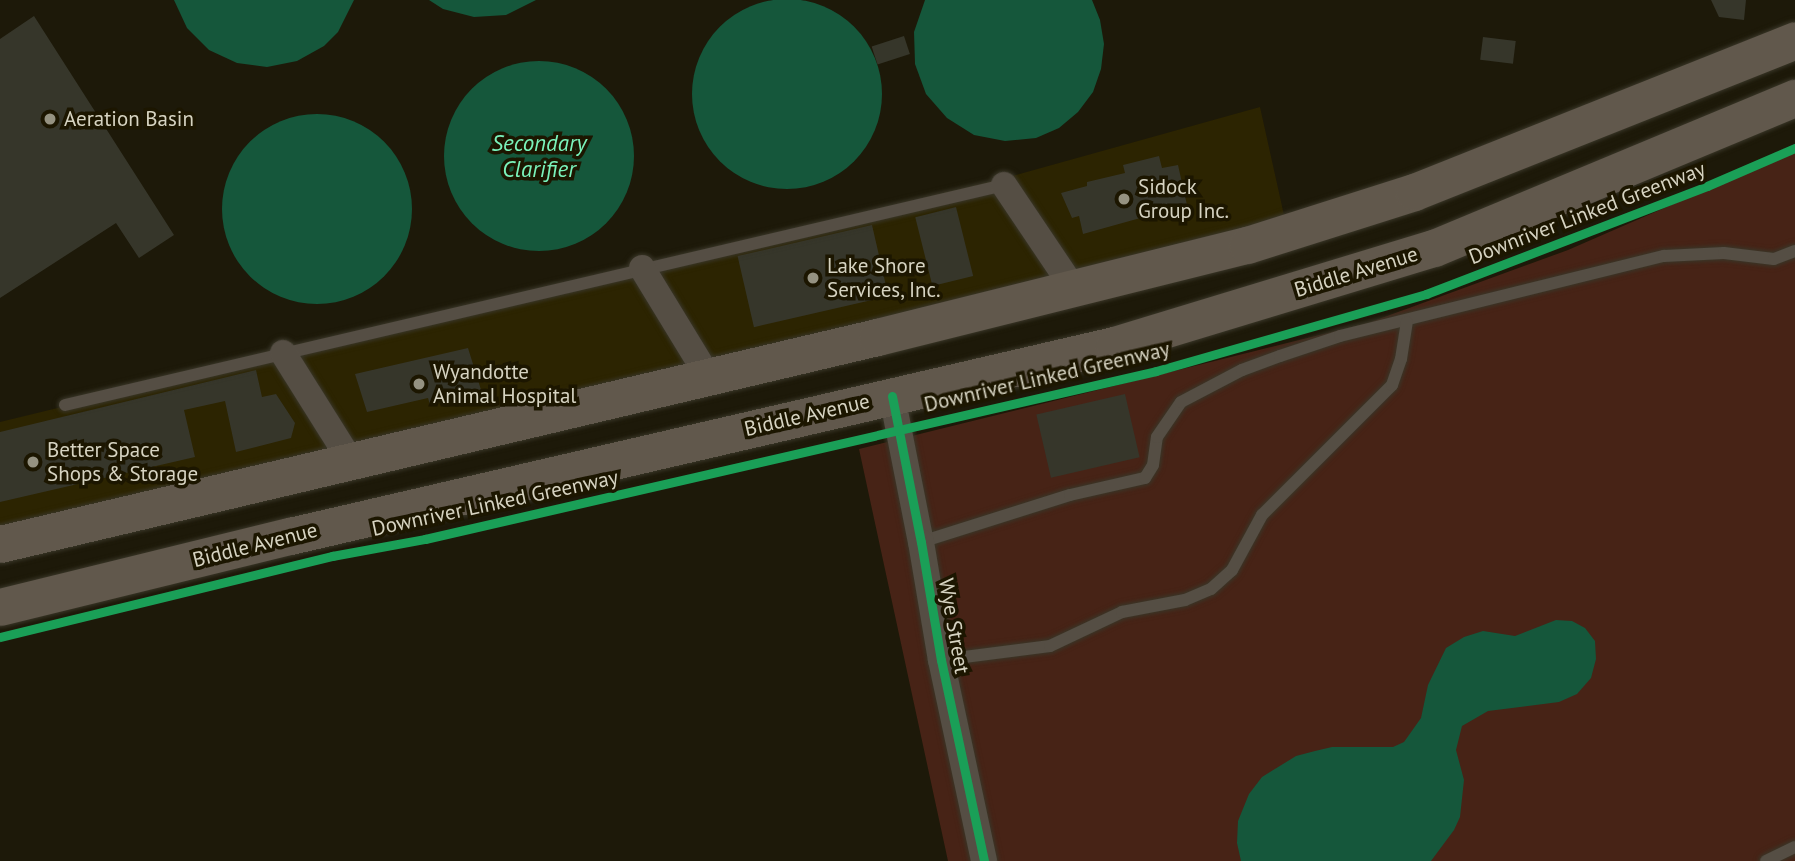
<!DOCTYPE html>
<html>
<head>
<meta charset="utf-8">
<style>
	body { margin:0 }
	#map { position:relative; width:1795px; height:861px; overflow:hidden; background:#1d1909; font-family:"PT Sans",sans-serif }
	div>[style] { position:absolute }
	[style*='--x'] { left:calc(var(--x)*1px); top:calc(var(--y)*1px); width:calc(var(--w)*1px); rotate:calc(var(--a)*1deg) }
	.built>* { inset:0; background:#2c2401 }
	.green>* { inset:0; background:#472316 }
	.water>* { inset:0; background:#15573b }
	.round { border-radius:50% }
	.building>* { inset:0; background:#36362a; transform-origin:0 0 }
	.roads { filter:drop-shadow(0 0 2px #393628) drop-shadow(0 0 2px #393628) }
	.lane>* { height:12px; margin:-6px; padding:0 6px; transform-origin:6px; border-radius:6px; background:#554e44 }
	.street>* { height:26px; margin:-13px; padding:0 13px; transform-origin:13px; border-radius:13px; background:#554e44 }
	.secondary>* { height:37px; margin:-18.5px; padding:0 18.5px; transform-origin:18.5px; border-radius:18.5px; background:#61584c }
	.cycleway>* { height:9px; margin:-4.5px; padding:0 4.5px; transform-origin:4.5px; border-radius:4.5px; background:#1a9f57 }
	.dots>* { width:19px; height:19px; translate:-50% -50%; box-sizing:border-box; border:4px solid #1c1600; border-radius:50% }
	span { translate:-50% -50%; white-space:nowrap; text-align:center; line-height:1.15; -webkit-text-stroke:7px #1c1600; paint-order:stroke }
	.poi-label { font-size:21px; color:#d6d3c1 }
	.left { translate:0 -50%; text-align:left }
	.street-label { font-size:21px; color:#d6d3c1 }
	.water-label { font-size:23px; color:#7af3bb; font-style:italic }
</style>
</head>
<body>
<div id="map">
	<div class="built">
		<div style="clip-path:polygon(1260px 107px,1288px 233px,0 543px,0 422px,1005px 178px)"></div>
	</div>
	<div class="green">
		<div style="clip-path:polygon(1795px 151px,1795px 861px,948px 861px,859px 449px,1368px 323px,1568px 250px)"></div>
	</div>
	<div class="water">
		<div class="round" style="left:692px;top:-1px;width:190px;height:190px"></div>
		<div style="clip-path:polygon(174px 0,354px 0,338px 32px,324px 46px,297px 61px,267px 67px,237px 63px,209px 50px,187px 28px)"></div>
		<div style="clip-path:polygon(429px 0,536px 0,506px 15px,474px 17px,443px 9px)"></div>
		<div style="clip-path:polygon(925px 0,1092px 0,1100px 20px,1104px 44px,1101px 69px,1093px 92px,1078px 112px,1059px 128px,1036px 138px,1005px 141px,974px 135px,947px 118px,926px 94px,915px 64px,914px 32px)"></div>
		<div class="round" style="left:444px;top:61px;width:190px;height:190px"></div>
		<div class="round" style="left:222px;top:114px;width:190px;height:190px"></div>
		<div style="clip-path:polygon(1556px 620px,1572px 621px,1585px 628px,1595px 641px,1596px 659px,1591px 678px,1577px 694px,1559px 702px,1488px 711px,1462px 726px,1456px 750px,1464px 780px,1460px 817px,1454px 830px,1431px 861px,1241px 861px,1237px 843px,1238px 821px,1249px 794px,1262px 777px,1296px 756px,1315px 751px,1332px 747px,1393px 747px,1404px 742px,1421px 718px,1428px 685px,1446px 648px,1464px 637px,1483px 631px,1515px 636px)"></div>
	</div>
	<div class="building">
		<div style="clip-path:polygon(1711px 0,1746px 0,1744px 20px,1719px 17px)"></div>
		<div style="clip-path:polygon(34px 16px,174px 235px,139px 258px,116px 223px,0 298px,0 39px)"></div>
		<div style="left:904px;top:36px;width:19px;height:34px;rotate:72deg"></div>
		<div style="left:1483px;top:37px;width:33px;height:23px;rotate:7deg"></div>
		<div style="clip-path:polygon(1159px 156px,1162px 168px,1178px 165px,1187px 205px,1083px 234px,1079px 216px,1072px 218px,1061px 193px,1087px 186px,1087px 182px,1125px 173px,1123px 165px)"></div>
		<div style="left:956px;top:207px;width:71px;height:42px;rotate:76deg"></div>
		<div style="left:872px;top:225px;width:73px;height:138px;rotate:77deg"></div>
		<div style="clip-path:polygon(468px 348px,482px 393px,430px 405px,428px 398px,367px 412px,355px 374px)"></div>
		<div style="clip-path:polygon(256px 370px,262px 397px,276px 394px,295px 423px,291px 438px,236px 452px,225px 401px,184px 410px,195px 457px,0 502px,0 432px)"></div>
		<div style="left:1125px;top:394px;width:65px;height:91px;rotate:77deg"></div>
	</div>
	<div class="roads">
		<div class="lane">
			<div style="--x:65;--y:405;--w:964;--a:-13.19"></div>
			<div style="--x:921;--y:542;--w:156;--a:-17.5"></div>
			<div style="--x:1070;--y:495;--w:77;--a:-12.8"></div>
			<div style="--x:1145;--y:478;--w:15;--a:-58"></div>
			<div style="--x:1153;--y:465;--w:28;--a:-82"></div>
			<div style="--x:1157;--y:437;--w:42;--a:-55.6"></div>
			<div style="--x:1181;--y:402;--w:69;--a:-27.7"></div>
			<div style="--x:1242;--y:370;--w:40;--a:-20.2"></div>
			<div style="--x:1280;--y:356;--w:63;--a:-18.4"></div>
			<div style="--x:1340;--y:336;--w:334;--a:-13.9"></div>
			<div style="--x:1664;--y:256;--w:60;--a:-2.9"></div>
			<div style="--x:1724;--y:253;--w:50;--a:6.8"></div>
			<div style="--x:1774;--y:259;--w:22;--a:-21"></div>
			<div style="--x:941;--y:660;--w:110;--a:-7.3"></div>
			<div style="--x:1050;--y:646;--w:80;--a:-25.3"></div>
			<div style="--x:1122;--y:612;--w:64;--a:-10.8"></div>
			<div style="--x:1185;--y:600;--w:28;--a:-23"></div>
			<div style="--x:1211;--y:589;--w:28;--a:-42"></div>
			<div style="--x:1232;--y:570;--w:63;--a:-61.4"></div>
			<div style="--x:1262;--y:515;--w:184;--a:-45"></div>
			<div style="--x:1392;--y:385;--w:28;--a:-71"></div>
			<div style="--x:1401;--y:359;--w:37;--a:-81"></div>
			<div style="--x:1766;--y:861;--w:32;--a:-26"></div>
		</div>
		<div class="street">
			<div style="--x:1004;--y:185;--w:125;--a:56.1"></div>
			<div style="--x:642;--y:268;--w:127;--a:58.6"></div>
			<div style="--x:283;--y:353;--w:126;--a:57.9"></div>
			<div style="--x:892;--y:396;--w:149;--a:78.8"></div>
			<div style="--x:921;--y:542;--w:120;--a:80.4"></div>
			<div style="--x:941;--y:660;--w:206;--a:77.9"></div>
		</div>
		<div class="secondary">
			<div style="--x:0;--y:544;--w:901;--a:-13.28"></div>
			<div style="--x:877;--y:337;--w:381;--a:-14"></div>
			<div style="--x:1247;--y:245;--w:175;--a:-17.6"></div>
			<div style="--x:1414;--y:192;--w:410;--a:-21.7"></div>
			<div style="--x:0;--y:607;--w:299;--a:-13.8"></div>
			<div style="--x:290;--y:536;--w:846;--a:-13.05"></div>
			<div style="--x:1114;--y:345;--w:334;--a:-16.9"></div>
			<div style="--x:1434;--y:248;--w:391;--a:-22.6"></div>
		</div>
	</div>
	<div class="cycleway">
		<div style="--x:892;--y:396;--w:149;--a:78.8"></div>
		<div style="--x:921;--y:542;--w:120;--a:80.4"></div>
		<div style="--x:941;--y:660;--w:206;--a:77.9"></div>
		<div style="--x:0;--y:637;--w:342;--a:-13.7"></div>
		<div style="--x:332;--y:556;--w:95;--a:-10.4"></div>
		<div style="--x:425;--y:539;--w:750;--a:-12.94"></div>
		<div style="--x:1156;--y:371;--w:281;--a:-15.9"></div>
		<div style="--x:1426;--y:294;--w:301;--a:-21"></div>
		<div style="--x:1707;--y:186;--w:96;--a:-23.4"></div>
	</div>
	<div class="dots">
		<div style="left:50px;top:119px;background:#959281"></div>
		<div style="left:1124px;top:199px;background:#959281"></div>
		<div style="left:813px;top:278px;background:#959281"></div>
		<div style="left:419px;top:384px;background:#959281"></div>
		<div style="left:33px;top:462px;background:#959281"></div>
	</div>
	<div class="poi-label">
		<span class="left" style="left:64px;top:119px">Aeration Basin</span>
		<span class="left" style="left:1138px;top:199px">Sidock<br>Group Inc.</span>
		<span class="left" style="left:827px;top:278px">Lake Shore<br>Services, Inc.</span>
		<span class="left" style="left:433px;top:384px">Wyandotte<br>Animal Hospital</span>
		<span class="left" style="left:47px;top:462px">Better Space<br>Shops &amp; Storage</span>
	</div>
	<div class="street-label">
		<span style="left:1587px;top:213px;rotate:-21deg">Downriver Linked Greenway</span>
		<span style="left:1356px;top:272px;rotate:-17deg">Biddle Avenue</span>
		<span style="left:1047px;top:377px;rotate:-13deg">Downriver Linked Greenway</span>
		<span style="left:807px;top:415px;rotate:-13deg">Biddle Avenue</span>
		<span style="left:495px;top:503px;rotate:-12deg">Downriver Linked Greenway</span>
		<span style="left:255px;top:545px;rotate:-14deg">Biddle Avenue</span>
		<span style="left:954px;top:626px;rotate:80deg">Wye Street</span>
	</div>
	<div class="water-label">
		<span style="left:539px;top:156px">Secondary<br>Clarifier</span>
	</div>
</div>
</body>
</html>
